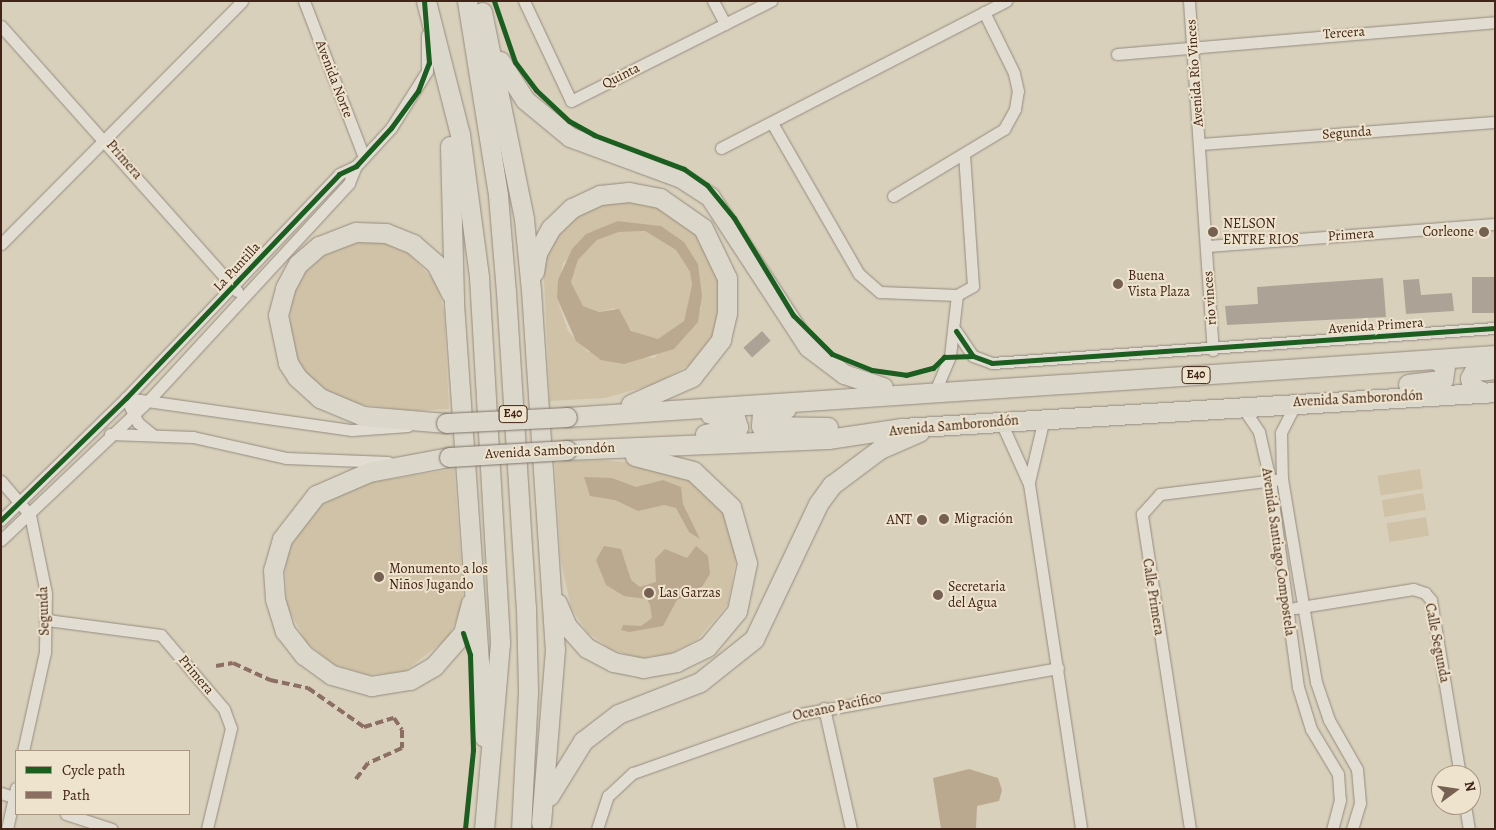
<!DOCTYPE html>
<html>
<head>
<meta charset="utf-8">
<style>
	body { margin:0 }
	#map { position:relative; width:1496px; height:830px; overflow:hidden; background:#d9d0bc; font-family:Alegreya,serif }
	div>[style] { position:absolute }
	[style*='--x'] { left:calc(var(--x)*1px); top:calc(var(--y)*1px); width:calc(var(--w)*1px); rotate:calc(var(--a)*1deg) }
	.green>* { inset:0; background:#d0c2a7; transform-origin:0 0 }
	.water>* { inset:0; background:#baa98f }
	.building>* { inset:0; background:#aca396; transform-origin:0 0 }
	.roads { filter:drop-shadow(0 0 1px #948b7e) drop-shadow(0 0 1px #948b7e) }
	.minor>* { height:11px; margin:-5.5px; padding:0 5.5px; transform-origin:5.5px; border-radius:5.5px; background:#e2ddd3 }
	.trunk>* { height:19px; margin:-9.5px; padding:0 9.5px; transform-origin:9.5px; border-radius:9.5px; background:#dcd7cb }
	.bridges { filter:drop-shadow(0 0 1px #7e7469) drop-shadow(0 0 1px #7e7469) }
	.trunk-bridge>* { height:19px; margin:-9.5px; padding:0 9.5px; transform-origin:9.5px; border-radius:9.5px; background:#dcd7cb }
	.quiet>* { height:4px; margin-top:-2px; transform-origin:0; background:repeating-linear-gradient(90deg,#8d6e63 0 8px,transparent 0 12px) }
	.cycleway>* { height:5px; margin:-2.5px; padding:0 2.5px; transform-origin:2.5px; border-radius:2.5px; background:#1b5e20 }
	.dots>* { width:14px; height:14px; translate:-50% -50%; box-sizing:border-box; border:2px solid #eee3cc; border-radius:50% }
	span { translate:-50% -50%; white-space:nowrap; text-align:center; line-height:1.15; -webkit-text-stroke:4px #eee3cc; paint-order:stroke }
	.shield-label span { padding:1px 4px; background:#eee3cc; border:1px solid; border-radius:4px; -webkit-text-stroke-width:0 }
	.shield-label { font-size:12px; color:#412417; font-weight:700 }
	.street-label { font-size:14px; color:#412417 }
	.poi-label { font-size:14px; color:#412417 }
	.left { translate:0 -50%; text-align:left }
	.right { translate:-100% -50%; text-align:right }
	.frame { position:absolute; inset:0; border:2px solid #412417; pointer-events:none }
	.legend { position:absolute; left:15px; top:750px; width:175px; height:65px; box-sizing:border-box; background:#eee3cc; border:1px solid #a99784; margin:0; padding:6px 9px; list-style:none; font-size:15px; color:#412417 }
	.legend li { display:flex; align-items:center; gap:10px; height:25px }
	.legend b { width:25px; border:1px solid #a99784 }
	.north { position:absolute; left:1431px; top:765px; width:50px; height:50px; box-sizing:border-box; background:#eee3cc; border:1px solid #a99784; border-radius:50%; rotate:76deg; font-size:14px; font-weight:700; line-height:20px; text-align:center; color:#412417 }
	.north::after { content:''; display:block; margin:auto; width:18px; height:22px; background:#766051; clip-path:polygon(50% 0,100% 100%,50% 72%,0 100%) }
</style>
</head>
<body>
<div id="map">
	<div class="green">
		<div style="clip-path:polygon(evenodd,613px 201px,652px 203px,697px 233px,720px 279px,719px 318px,712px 337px,689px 365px,655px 384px,605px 398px,550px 401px,543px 261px,555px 236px,580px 212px,613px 201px,618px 221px,661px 226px,684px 243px,698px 264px,701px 309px,654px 358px,588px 352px,568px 331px,557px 298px,563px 263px,618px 221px)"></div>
		<div style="clip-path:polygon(645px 231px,676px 250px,690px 272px,692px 285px,684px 321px,658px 339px,637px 337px,614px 308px,599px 312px,583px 306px,571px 282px,578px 260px,597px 240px,619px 232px)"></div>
		<div style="clip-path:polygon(358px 241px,384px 243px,408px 253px,437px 283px,444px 312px,449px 409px,411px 411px,358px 404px,333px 395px,302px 370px,289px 332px,292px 291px,299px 277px,321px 256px)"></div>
		<div style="clip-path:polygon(599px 460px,640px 463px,682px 475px,709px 493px,729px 521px,737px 552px,728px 604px,697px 640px,669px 654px,640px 658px,612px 650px,588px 633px,571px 608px,561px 561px,555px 462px)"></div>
		<div style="clip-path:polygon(454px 469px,463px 590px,461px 609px,448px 638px,405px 671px,369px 675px,333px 664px,306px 642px,287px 606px,285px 563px,298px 527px,329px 499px,366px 483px)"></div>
		<div style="left:1420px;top:469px;width:20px;height:43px;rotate:81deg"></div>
		<div style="left:1423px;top:493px;width:17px;height:42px;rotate:80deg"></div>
		<div style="left:1426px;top:517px;width:19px;height:40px;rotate:81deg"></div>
	</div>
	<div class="water">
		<div style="clip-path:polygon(evenodd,618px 221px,661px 226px,684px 242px,698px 264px,702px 296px,698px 322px,674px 349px,624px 364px,601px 360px,576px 341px,557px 298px,558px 280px,572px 249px,586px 234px,618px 221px,645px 231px,676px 250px,690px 272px,692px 285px,684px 321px,658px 339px,631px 331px,619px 309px,599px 312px,583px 306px,571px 282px,578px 260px,597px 240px,619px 232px,645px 231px)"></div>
		<div style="clip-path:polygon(584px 477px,612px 478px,636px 487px,663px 480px,681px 487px,683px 504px,700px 539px,689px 532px,676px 508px,664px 505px,638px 511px,615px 500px,590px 496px)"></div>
		<div style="clip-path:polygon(604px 546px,621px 549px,631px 580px,640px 587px,656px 582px,655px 559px,665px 549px,687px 558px,696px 546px,708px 556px,710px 574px,702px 587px,677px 600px,663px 626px,629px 632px,621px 630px,623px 625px,641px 626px,652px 618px,650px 605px,647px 599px,624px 596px,606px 585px,596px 560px)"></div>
		<div style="clip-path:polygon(969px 769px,998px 778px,1002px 790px,999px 801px,977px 806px,976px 829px,941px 829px,933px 778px)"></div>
	</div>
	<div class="building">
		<div style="left:1495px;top:277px;width:36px;height:23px;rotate:90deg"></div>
		<div style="clip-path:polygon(1383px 278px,1386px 317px,1227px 325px,1225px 306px,1258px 304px,1257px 287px)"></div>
		<div style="clip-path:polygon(1419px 279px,1421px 295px,1452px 293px,1454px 311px,1406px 314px,1403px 280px)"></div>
		<div style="left:762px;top:331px;width:13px;height:25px;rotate:48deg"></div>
	</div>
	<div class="roads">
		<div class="minor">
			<div style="--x:304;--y:1;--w:167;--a:69"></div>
			<div style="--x:524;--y:1;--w:110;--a:64.8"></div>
			<div style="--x:571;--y:101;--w:224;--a:-26.6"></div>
			<div style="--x:713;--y:1;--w:26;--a:62"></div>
			<div style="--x:1189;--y:1;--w:350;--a:86.1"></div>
			<div style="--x:1;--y:26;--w:355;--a:48.3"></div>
			<div style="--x:1117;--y:54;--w:379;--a:-4.8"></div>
			<div style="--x:772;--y:123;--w:174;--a:60.1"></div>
			<div style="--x:859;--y:274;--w:28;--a:41"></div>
			<div style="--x:880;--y:292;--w:77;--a:2.2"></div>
			<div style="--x:957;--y:295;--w:18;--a:-29"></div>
			<div style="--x:973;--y:286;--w:132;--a:-93.9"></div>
			<div style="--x:1200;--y:144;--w:296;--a:-4.3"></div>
			<div style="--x:721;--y:148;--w:321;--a:-27.3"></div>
			<div style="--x:893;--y:196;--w:130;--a:-31.1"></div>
			<div style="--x:1004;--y:129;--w:23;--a:-61"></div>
			<div style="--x:1015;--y:109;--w:18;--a:-81"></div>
			<div style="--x:1018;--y:91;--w:18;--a:-103"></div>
			<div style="--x:1014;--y:73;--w:68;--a:-116.2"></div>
			<div style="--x:1;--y:244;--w:342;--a:-45.2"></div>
			<div style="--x:1207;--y:246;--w:289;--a:-4.4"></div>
			<div style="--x:956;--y:331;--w:30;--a:56"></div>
			<div style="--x:973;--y:356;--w:20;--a:20"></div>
			<div style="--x:992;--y:363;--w:504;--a:-3.98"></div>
			<div style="--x:936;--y:389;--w:36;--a:-67"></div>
			<div style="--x:950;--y:356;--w:61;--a:-83.5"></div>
			<div style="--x:1297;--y:401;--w:36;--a:117"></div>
			<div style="--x:1281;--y:433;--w:46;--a:88.8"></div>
			<div style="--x:1282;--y:479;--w:206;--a:80.5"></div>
			<div style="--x:1316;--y:682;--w:40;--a:71.1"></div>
			<div style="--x:1329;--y:720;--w:56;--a:60.3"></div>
			<div style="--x:1357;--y:769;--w:34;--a:85"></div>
			<div style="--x:1360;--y:803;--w:27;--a:107"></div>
			<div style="--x:1241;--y:405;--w:32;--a:56"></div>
			<div style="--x:1259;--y:432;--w:49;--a:77.1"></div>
			<div style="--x:1270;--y:480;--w:209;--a:82.3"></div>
			<div style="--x:1298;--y:687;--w:44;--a:72.8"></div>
			<div style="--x:1311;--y:729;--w:52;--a:59"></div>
			<div style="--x:1338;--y:774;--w:26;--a:86"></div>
			<div style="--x:1340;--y:800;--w:30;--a:105"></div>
			<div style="--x:1001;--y:422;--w:68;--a:65.7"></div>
			<div style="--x:1029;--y:484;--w:349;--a:81.4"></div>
			<div style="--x:110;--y:434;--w:83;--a:2.1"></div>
			<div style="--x:193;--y:437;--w:95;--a:12.7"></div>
			<div style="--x:286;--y:458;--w:102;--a:2.2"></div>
			<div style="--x:153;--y:435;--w:19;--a:-141"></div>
			<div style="--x:138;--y:423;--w:28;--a:-116"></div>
			<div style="--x:126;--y:398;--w:228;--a:8.1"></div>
			<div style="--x:352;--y:430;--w:56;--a:-4.1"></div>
			<div style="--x:1;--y:481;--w:45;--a:49.5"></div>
			<div style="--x:30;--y:515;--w:80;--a:78.4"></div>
			<div style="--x:46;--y:593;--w:59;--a:91"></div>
			<div style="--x:45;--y:652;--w:101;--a:102.5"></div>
			<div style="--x:1029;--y:482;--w:66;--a:-76.8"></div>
			<div style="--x:1;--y:520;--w:175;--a:-44.3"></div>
			<div style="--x:126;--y:398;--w:309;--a:-46.4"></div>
			<div style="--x:339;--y:174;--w:19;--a:-25"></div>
			<div style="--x:356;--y:166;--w:52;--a:-47.4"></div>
			<div style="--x:391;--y:128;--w:67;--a:-57.7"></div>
			<div style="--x:427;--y:71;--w:36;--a:-90"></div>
			<div style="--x:1;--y:540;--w:204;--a:-43.4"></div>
			<div style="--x:149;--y:400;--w:295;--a:-47.3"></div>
			<div style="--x:349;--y:183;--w:18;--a:-68"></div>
			<div style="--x:1295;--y:608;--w:120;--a:-9.1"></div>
			<div style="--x:1413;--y:589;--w:13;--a:18"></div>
			<div style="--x:1425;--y:593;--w:9;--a:49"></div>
			<div style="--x:1431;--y:600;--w:177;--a:80.6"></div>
			<div style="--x:47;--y:620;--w:115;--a:7.5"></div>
			<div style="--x:161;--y:635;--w:97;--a:49.6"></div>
			<div style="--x:224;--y:709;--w:20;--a:70"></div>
			<div style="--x:231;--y:728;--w:104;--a:103.4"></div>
			<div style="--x:824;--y:708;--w:124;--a:77.4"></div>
			<div style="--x:1;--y:793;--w:16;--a:18"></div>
			<div style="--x:1465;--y:805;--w:24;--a:81"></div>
			<div style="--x:66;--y:814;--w:48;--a:18.1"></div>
			<div style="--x:7;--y:829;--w:42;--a:-77.6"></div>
			<div style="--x:597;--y:829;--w:35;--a:-72"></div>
			<div style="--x:608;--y:796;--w:34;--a:-43"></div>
			<div style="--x:633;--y:773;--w:177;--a:-19.5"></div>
			<div style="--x:800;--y:714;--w:262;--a:-10.1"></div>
			<div style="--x:1190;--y:829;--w:319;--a:-98.7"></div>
			<div style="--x:1142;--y:514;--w:27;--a:-48"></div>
			<div style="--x:1160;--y:494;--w:123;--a:-7"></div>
		</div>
		<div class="trunk">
			<div style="--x:426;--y:1;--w:137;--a:75.7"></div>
			<div style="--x:460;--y:134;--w:144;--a:82.4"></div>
			<div style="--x:479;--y:277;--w:367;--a:86.7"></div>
			<div style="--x:500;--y:643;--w:187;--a:94.9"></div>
			<div style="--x:467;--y:1;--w:196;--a:80.9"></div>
			<div style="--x:498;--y:195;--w:97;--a:85.3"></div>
			<div style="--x:506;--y:292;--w:317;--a:86.4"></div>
			<div style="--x:526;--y:608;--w:84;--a:88.6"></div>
			<div style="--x:528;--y:692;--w:137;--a:92.9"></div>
			<div style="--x:482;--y:12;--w:211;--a:78.5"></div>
			<div style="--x:524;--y:219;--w:71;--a:84.4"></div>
			<div style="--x:531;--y:290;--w:360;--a:86.2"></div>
			<div style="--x:555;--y:649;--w:174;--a:94.6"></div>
			<div style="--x:500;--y:61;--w:46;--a:57.3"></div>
			<div style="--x:525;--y:100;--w:58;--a:39.4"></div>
			<div style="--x:570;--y:137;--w:118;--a:20.3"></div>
			<div style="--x:681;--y:178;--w:35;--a:33"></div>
			<div style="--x:710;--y:197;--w:179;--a:56.8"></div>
			<div style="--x:808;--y:347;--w:45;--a:36.9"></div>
			<div style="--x:844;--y:374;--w:41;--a:18.4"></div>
			<div style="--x:450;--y:146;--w:158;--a:88.5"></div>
			<div style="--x:454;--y:304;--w:434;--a:86"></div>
			<div style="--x:534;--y:272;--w:19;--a:-81"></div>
			<div style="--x:537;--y:253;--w:29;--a:-61"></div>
			<div style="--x:551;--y:228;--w:29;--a:-44"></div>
			<div style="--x:572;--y:208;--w:31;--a:-25"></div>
			<div style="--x:600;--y:195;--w:29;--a:-6"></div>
			<div style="--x:629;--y:192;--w:32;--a:11"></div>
			<div style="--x:660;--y:198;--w:52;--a:34.9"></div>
			<div style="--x:703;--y:228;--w:55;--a:64.4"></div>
			<div style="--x:727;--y:278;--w:35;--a:90"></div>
			<div style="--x:727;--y:313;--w:28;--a:103"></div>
			<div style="--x:721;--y:340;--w:47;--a:128.1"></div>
			<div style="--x:692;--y:377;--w:67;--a:156.1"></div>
			<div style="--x:1408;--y:384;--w:35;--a:-7"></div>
			<div style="--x:1443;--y:380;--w:14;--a:-82"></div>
			<div style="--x:1445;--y:366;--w:12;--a:-145"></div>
			<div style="--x:1486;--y:393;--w:15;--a:-157"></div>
			<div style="--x:1472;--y:387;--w:9;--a:-103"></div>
			<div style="--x:1470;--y:378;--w:8;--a:-60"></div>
			<div style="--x:1474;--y:371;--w:21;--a:-5"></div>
			<div style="--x:786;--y:409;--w:24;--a:173"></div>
			<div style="--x:762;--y:412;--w:14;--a:94"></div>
			<div style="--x:761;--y:426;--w:67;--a:0.9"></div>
			<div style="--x:567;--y:417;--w:930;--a:-3.82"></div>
			<div style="--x:446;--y:423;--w:83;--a:-175.2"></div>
			<div style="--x:363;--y:416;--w:47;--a:-157.3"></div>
			<div style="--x:320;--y:398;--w:31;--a:-138"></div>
			<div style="--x:297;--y:377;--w:17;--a:-123"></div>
			<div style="--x:288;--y:363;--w:49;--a:-101.8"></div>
			<div style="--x:278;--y:315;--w:28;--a:-75"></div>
			<div style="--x:285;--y:288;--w:27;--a:-62"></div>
			<div style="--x:298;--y:264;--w:28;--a:-41"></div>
			<div style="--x:319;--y:246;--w:40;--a:-21"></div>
			<div style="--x:356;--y:232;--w:30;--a:2"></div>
			<div style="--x:386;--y:233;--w:29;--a:22"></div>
			<div style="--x:413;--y:244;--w:30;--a:41"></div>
			<div style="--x:436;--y:264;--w:34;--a:63"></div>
			<div style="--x:705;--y:434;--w:34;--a:-12"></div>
			<div style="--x:738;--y:427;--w:14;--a:-107"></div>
			<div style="--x:734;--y:414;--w:24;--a:180"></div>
			<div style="--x:567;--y:450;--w:261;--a:-2.4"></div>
			<div style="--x:828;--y:439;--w:75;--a:-8.5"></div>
			<div style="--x:902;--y:428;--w:594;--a:-3.47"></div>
			<div style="--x:449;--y:457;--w:81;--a:169.4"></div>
			<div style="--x:369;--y:472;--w:58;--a:156.5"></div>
			<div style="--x:316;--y:495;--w:56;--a:127.7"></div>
			<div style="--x:282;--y:539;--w:32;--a:106"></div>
			<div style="--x:273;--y:570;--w:29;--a:86"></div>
			<div style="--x:275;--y:599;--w:34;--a:73"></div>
			<div style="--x:285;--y:631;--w:31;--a:52"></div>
			<div style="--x:304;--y:655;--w:34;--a:36"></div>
			<div style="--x:332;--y:675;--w:41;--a:15.8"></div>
			<div style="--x:371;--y:686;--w:39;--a:-9"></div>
			<div style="--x:410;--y:680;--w:28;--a:-30"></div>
			<div style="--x:434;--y:666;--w:44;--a:-48.7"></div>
			<div style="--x:463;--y:633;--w:31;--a:-75"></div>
			<div style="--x:557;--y:603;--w:25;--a:67"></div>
			<div style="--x:567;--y:626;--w:30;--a:48"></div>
			<div style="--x:587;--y:648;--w:30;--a:28"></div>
			<div style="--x:613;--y:662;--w:31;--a:11"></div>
			<div style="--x:643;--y:668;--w:34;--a:-10"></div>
			<div style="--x:676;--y:662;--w:34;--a:-26"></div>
			<div style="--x:707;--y:647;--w:47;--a:-50.2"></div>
			<div style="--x:737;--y:611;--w:49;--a:-78.2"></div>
			<div style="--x:747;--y:563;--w:58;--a:-105.9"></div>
			<div style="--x:731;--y:507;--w:52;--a:-136.5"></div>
			<div style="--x:693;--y:471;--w:60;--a:-165.5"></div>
			<div style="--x:549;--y:796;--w:65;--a:-58.3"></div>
			<div style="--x:583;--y:741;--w:44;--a:-37.6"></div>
			<div style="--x:618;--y:714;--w:88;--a:-21.3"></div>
			<div style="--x:700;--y:682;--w:69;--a:-38.5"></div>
			<div style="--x:754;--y:639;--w:149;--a:-64.6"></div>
			<div style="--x:818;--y:504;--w:24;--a:-54"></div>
			<div style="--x:832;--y:485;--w:60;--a:-36.9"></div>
			<div style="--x:880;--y:449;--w:43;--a:-23.6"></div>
		</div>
	</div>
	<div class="bridges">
		<div class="trunk-bridge">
			<div style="--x:446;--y:423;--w:121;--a:-2.8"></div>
			<div style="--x:449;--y:457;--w:118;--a:-3.4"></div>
		</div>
	</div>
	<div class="quiet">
		<div style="--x:216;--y:666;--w:17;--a:-10"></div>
		<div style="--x:233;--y:663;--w:41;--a:24.7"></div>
		<div style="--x:270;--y:680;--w:39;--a:12"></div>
		<div style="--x:308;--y:688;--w:68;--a:34.9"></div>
		<div style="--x:364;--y:727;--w:31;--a:-17"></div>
		<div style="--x:394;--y:718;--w:14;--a:56"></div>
		<div style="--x:402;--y:730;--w:18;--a:90"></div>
		<div style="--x:402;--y:748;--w:37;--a:156"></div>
		<div style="--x:368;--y:763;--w:21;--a:127"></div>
	</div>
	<div class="cycleway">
		<div style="--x:494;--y:1;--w:65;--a:71"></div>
		<div style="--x:515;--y:62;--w:35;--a:53"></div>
		<div style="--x:536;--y:90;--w:45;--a:43.2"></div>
		<div style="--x:569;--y:121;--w:29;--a:29"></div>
		<div style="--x:594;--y:135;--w:96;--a:20.7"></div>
		<div style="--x:684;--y:169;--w:28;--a:35"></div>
		<div style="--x:707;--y:185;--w:43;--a:50.7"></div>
		<div style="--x:734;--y:218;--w:114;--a:58.7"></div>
		<div style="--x:793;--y:315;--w:55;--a:45"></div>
		<div style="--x:832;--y:354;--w:43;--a:21.8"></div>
		<div style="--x:872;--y:370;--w:34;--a:8"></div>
		<div style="--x:906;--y:375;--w:28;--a:-15"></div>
		<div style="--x:933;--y:368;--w:16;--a:-45"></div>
		<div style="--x:944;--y:357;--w:29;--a:-2"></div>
		<div style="--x:956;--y:331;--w:30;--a:56"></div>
		<div style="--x:973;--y:356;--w:20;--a:20"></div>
		<div style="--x:992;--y:363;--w:504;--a:-3.98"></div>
		<div style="--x:1;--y:520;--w:175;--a:-44.3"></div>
		<div style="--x:126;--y:398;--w:309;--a:-46.4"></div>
		<div style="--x:339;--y:174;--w:19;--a:-25"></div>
		<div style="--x:356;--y:166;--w:52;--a:-47.4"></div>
		<div style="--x:391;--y:128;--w:46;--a:-53.9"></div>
		<div style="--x:418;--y:91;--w:30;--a:-69"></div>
		<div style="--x:429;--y:63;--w:62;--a:-94.6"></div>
		<div style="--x:463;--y:633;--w:23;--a:72"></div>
		<div style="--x:470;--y:655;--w:95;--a:88.2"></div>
		<div style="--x:473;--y:750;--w:79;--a:95.8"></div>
	</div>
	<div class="dots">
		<div style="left:1213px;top:232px;background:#766051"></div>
		<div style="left:1484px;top:232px;background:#766051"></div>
		<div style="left:1118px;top:284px;background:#766051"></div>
		<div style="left:944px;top:519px;background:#766051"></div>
		<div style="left:922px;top:520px;background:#766051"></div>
		<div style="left:379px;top:577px;background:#766051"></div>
		<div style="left:649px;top:593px;background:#766051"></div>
		<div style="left:938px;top:595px;background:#766051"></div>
	</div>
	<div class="shield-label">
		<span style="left:1196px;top:375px">E40</span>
		<span style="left:513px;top:414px">E40</span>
	</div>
	<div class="street-label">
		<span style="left:1344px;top:33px;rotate:-4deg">Tercera</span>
		<span style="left:1195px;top:73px;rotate:-94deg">Avenida Río Vinces</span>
		<span style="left:621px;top:76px;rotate:-27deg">Quinta</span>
		<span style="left:334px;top:79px;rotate:69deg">Avenida Norte</span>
		<span style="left:1347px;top:133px;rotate:-4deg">Segunda</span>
		<span style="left:124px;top:160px;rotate:49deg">Primera</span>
		<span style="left:1351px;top:235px;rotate:-4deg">Primera</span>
		<span style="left:237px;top:267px;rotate:-47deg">La Puntilla</span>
		<span style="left:1210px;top:298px;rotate:-94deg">rio vinces</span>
		<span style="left:1376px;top:326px;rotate:-4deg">Avenida Primera</span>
		<span style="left:1358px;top:399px;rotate:-3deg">Avenida Samborondón</span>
		<span style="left:954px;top:426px;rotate:-5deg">Avenida Samborondón</span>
		<span style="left:550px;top:451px;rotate:-3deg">Avenida Samborondón</span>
		<span style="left:1278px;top:552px;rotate:82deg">Avenida Santiago Compostela</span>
		<span style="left:1153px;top:597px;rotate:81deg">Calle Primera</span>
		<span style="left:44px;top:611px;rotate:-92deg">Segunda</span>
		<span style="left:1437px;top:643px;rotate:79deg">Calle Segunda</span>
		<span style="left:196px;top:675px;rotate:50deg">Primera</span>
		<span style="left:837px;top:707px;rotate:-12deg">Oceano Pacifico</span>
	</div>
	<div class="poi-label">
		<span class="left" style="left:1223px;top:232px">NELSON<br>ENTRE RIOS</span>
		<span class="right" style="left:1474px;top:232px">Corleone</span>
		<span class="left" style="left:1128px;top:284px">Buena<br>Vista Plaza</span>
		<span class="left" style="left:954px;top:519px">Migración</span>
		<span class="right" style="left:912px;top:520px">ANT</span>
		<span class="left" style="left:389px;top:577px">Monumento a los<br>Niños Jugando</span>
		<span class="left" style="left:948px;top:595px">Secretaria<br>del Agua</span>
		<span class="left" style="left:659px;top:593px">Las Garzas</span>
	</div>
	<div class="frame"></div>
	<ul class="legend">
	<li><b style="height:6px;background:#1b5e20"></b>Cycle path</li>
	<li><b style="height:6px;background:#8d6e63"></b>Path</li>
	</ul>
	<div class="north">N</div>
</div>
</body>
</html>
